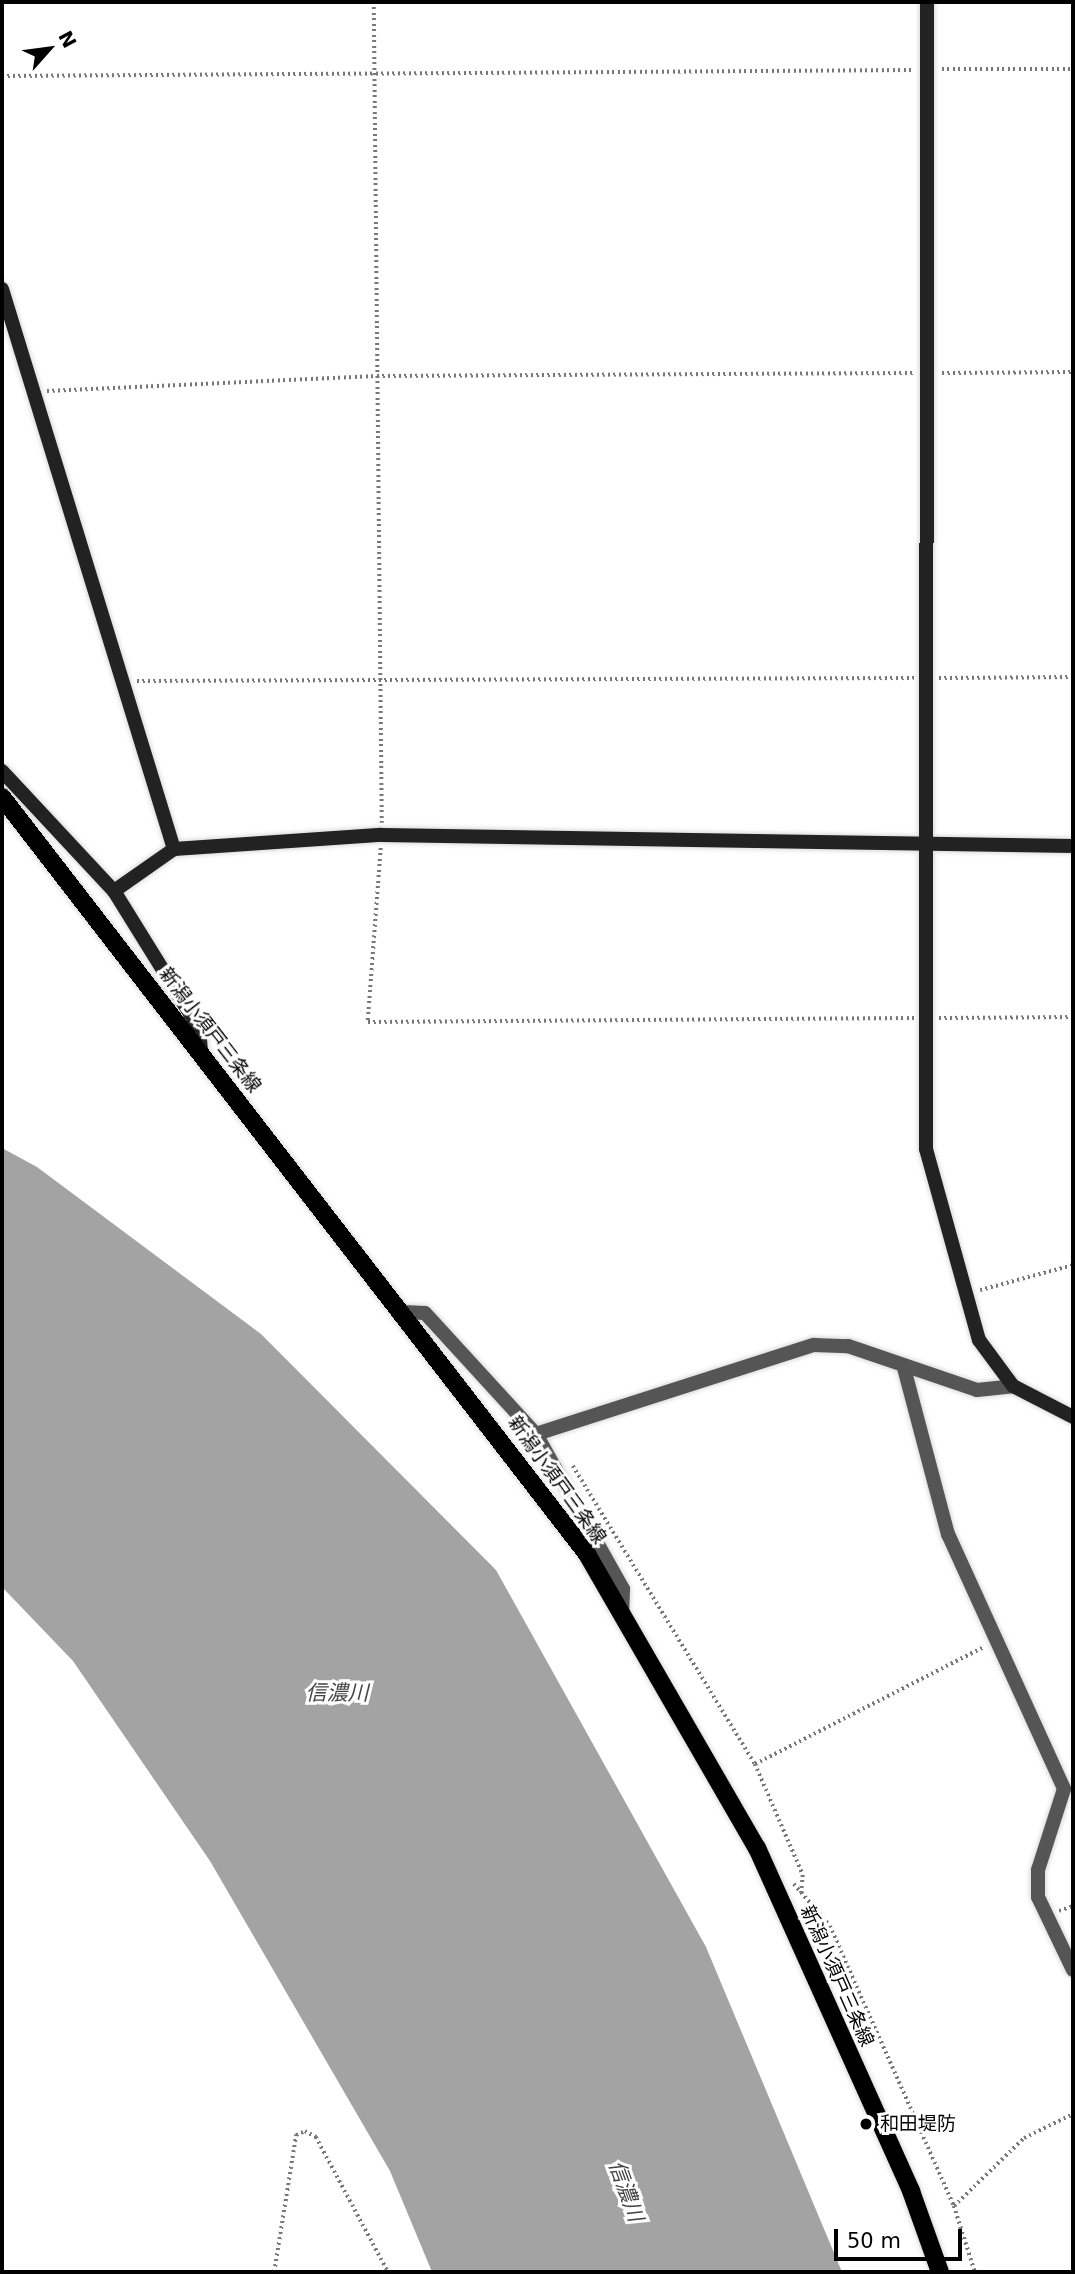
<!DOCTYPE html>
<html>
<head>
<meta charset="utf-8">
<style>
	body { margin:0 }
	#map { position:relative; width:1075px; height:2274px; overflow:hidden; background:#fff; font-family:"DejaVu Sans","Noto Sans JP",sans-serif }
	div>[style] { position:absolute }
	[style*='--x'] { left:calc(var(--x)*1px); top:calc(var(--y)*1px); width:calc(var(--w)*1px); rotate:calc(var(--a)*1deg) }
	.water>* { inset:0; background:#a3a3a3 }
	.path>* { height:3.5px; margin-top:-1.75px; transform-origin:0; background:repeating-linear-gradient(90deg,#777 0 2px,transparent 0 5.5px) }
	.roads { filter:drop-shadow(0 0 2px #dbdbdb) drop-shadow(0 0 2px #dbdbdb) }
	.street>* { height:14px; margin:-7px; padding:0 7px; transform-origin:7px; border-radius:7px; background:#555 }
	.secondary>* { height:14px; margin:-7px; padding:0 7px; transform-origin:7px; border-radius:7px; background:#222 }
	.primary>* { height:18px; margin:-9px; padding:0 9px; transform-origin:9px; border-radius:9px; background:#000 }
	.dots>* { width:19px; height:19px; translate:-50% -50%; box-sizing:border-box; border:4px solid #fff; border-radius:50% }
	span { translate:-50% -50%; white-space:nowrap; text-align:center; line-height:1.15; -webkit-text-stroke:6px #fff; paint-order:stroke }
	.street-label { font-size:19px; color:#000 }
	.poi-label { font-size:19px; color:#000 }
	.left { translate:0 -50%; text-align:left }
	.water-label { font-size:21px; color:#444; font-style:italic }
	.frame { position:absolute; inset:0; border:4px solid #000; pointer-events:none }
	.north { position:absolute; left:14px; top:14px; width:70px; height:70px; -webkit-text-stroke:5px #fff; paint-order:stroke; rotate:62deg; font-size:19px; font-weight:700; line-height:28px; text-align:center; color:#000 }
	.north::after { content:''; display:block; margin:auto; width:24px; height:32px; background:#000; clip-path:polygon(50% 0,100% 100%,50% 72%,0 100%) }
	.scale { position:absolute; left:834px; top:2229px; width:128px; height:32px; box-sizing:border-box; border:4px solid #000; border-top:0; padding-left:9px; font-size:21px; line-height:24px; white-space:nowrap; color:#000; -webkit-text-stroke:5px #fff; paint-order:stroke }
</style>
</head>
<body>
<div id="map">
	<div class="water">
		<div style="clip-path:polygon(2px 1148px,37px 1167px,261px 1334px,496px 1570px,706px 1947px,842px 2272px,432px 2272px,390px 2171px,210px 1861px,73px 1661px,2px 1587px)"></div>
	</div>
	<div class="path">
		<div style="--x:374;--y:2;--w:821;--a:89.44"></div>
		<div style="--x:942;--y:69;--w:131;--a:0"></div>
		<div style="--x:2;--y:76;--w:912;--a:-0.38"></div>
		<div style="--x:942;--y:373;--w:131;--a:-0.4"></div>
		<div style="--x:47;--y:391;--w:330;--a:-2.6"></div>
		<div style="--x:377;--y:376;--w:537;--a:-0.32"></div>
		<div style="--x:939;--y:678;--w:134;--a:-0.4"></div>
		<div style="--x:137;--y:681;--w:777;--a:-0.22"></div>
		<div style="--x:381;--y:848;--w:174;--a:94.3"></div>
		<div style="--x:368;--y:1022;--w:546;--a:-0.42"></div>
		<div style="--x:939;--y:1018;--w:134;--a:-0.4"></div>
		<div style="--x:980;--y:1290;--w:96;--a:-15"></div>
		<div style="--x:573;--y:1466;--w:349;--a:58.6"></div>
		<div style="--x:755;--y:1764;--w:121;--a:66.6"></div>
		<div style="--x:803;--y:1875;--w:22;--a:95"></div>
		<div style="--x:755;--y:1764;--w:257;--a:-27.1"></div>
		<div style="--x:794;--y:1884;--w:55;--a:49.4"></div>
		<div style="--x:830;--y:1926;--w:306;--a:66.1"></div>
		<div style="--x:954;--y:2206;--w:69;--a:72.3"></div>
		<div style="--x:1059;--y:1911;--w:15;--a:-20"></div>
		<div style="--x:954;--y:2206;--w:98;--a:-44.2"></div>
		<div style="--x:1024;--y:2138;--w:55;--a:-26.1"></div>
		<div style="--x:274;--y:2272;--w:139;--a:-80.9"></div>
		<div style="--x:296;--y:2135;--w:10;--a:-24"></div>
		<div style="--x:305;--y:2131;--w:13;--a:29"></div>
		<div style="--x:316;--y:2137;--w:153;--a:61.9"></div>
	</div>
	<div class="roads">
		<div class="street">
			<div style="--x:404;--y:1312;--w:21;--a:3"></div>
			<div style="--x:425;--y:1313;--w:164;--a:47.5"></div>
			<div style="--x:536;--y:1434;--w:178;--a:60.7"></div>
			<div style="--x:623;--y:1589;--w:27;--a:92"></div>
			<div style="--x:904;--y:1368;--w:172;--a:75.2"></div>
			<div style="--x:948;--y:1534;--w:280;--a:65.5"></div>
			<div style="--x:1064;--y:1789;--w:85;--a:107.8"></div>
			<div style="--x:1038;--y:1870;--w:27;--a:90"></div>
			<div style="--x:1038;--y:1897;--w:81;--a:64.4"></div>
			<div style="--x:536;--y:1434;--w:292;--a:-17.8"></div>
			<div style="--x:814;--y:1345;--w:34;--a:2"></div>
			<div style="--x:848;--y:1346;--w:136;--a:18.8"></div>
			<div style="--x:977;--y:1390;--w:36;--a:-6"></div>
		</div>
		<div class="secondary">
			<div style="--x:927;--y:2;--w:1147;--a:90.05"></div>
			<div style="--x:926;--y:1149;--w:198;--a:74.5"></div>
			<div style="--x:979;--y:1340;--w:57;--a:53.5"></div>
			<div style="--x:1013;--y:1386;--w:68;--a:27.3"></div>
			<div style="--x:2;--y:289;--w:586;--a:72.93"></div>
			<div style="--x:2;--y:771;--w:164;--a:47"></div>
			<div style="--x:114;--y:891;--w:161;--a:58.2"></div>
			<div style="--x:199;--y:1028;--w:25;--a:85"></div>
			<div style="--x:114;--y:891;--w:73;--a:-35"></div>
			<div style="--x:174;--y:849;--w:208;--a:-3.9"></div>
			<div style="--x:382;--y:835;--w:691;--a:0.91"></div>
		</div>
		<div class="primary">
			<div style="--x:2;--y:797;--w:957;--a:52.3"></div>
			<div style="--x:587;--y:1554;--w:340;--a:60"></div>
			<div style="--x:757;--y:1848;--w:376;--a:65.8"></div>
			<div style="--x:911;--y:2191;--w:86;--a:70.3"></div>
		</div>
	</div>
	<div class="dots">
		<div style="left:866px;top:2124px;background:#000"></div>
	</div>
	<div class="street-label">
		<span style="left:210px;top:1030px;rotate:52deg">新潟小須戸三条線</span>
		<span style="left:557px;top:1480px;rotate:54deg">新潟小須戸三条線</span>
		<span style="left:837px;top:1976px;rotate:66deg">新潟小須戸三条線</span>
	</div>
	<div class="poi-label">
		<span class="left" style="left:880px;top:2124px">和田堤防</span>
	</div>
	<div class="water-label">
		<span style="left:337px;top:1693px">信濃川</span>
		<span style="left:626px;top:2191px;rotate:70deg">信濃川</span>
	</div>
	<div class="frame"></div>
	<div class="north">N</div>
	<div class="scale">50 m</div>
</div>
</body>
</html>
